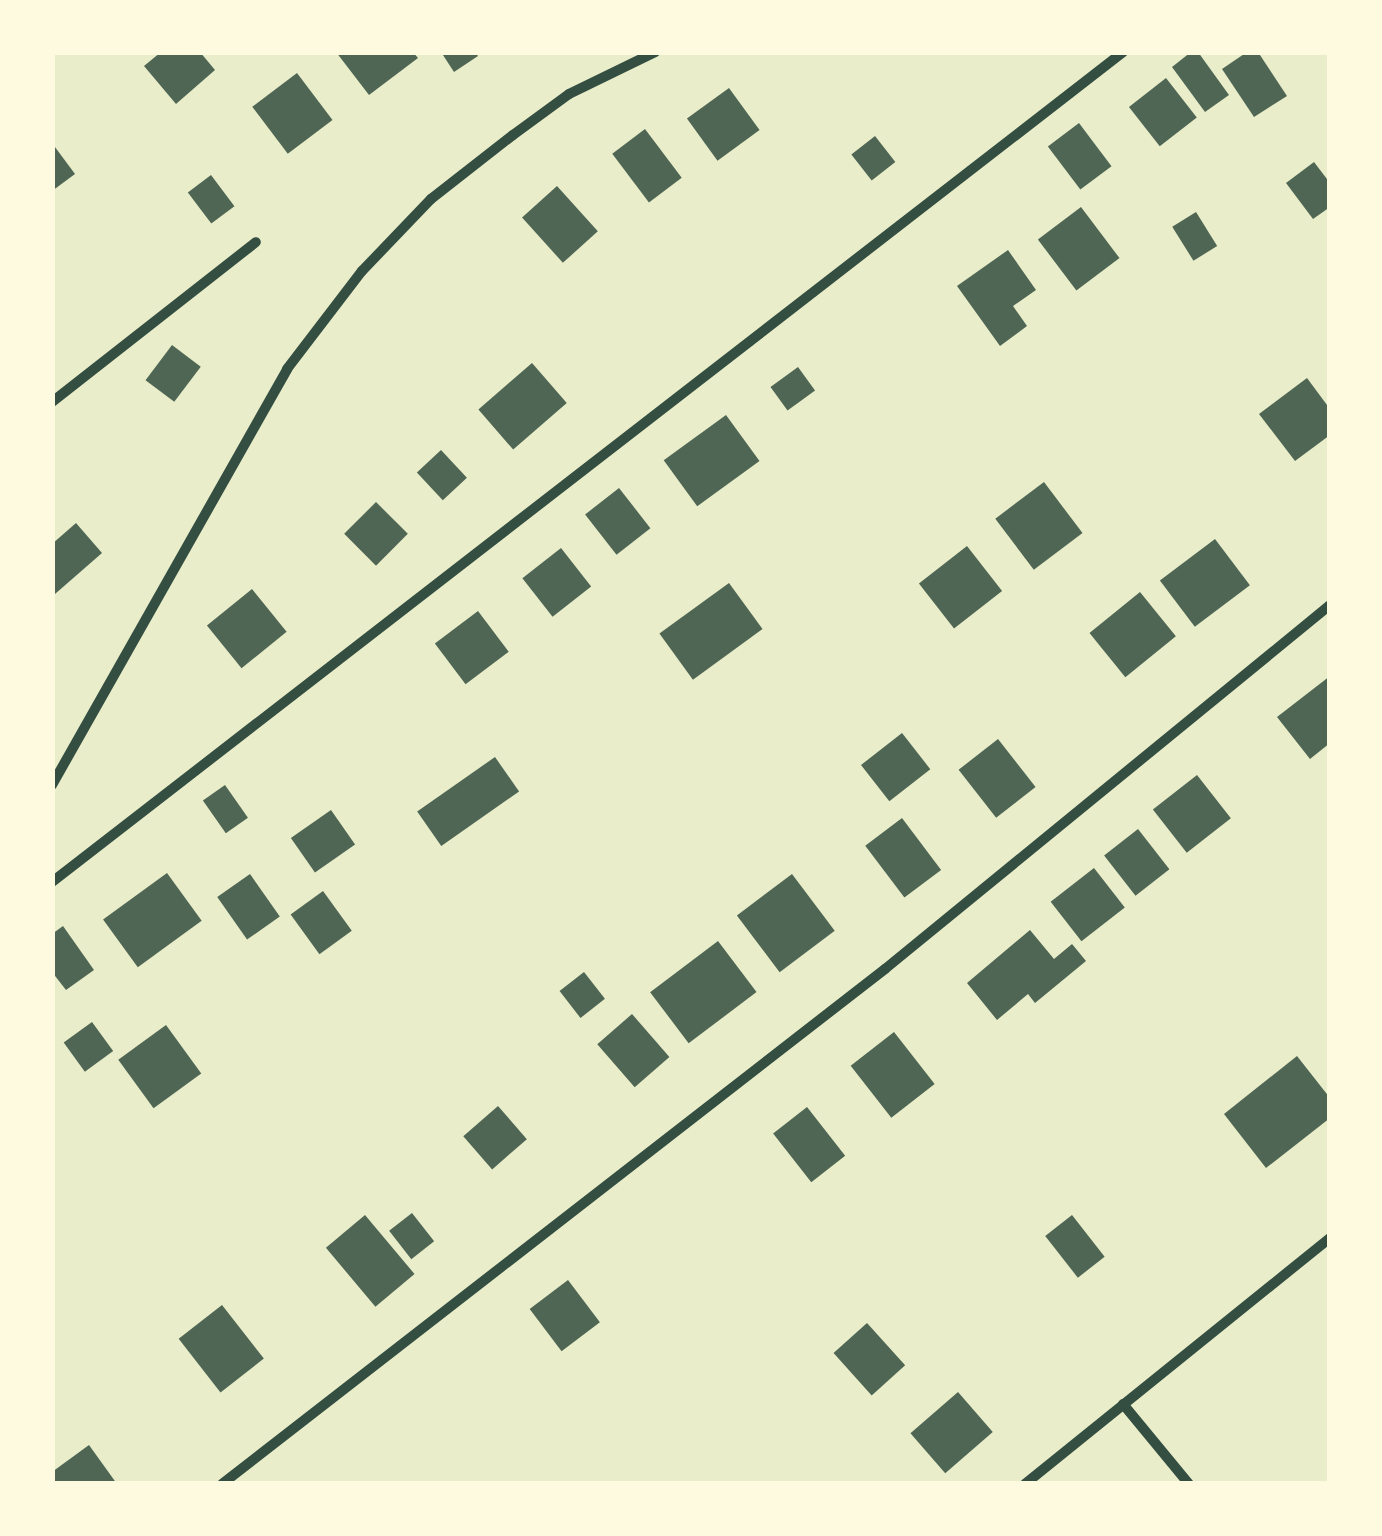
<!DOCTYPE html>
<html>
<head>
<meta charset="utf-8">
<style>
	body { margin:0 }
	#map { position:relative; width:1382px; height:1536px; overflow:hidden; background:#e9edc9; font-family:Ubuntu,sans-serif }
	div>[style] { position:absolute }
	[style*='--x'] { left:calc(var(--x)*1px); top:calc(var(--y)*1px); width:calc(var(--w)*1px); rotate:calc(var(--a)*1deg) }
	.building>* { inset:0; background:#4f6655; transform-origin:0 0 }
	.minor>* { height:10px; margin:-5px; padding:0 5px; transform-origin:5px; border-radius:5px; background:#344e41 }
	span { translate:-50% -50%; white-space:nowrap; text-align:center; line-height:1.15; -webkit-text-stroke:10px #fefae0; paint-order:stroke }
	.frame { position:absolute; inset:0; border:55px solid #fefae0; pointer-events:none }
</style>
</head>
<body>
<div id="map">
	<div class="building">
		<div style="clip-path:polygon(161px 52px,200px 52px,215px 70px,176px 104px,144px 66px)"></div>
		<div style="clip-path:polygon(336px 52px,413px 52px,418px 58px,369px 95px)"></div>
		<div style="clip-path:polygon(441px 52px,475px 52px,478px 56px,454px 72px)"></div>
		<div style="clip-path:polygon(1191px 52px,1198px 52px,1229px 95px,1205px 112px,1172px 67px)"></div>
		<div style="clip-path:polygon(1247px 52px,1258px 52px,1287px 96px,1254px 117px,1222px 69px)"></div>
		<div style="left:297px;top:73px;width:59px;height:56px;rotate:53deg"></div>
		<div style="left:1166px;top:78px;width:50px;height:47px;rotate:52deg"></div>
		<div style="left:729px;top:88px;width:52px;height:52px;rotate:54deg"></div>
		<div style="left:1079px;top:123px;width:54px;height:39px;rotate:53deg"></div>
		<div style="left:645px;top:129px;width:61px;height:41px;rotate:53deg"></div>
		<div style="left:875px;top:136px;width:33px;height:30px;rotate:52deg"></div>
		<div style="clip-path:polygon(52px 143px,75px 174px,52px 191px)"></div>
		<div style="clip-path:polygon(1314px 162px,1330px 183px,1330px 207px,1313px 219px,1286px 183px)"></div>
		<div style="left:211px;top:175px;width:39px;height:29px;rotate:53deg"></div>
		<div style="left:557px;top:186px;width:61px;height:47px;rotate:48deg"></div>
		<div style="left:1081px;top:207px;width:64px;height:54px;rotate:53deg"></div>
		<div style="left:1196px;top:212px;width:40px;height:28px;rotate:58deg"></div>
		<div style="clip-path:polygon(1008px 250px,1036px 290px,1013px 306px,1027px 326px,1000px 346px,957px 286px)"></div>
		<div style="left:172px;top:345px;width:36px;height:44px;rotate:37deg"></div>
		<div style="left:532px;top:363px;width:53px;height:71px;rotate:49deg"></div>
		<div style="left:798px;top:367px;width:29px;height:34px;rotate:54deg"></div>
		<div style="clip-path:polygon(1307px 378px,1330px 409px,1330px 435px,1295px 461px,1259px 414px)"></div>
		<div style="left:726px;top:415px;width:57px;height:77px;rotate:54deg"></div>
		<div style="left:441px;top:450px;width:38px;height:33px;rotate:47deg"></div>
		<div style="left:1044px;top:482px;width:64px;height:61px;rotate:53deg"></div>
		<div style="left:619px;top:488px;width:51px;height:43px;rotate:52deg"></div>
		<div style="left:376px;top:502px;width:45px;height:45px;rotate:45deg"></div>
		<div style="clip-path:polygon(76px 523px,102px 553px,55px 594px,52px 544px)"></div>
		<div style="left:1215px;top:539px;width:58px;height:69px;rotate:53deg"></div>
		<div style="left:967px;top:546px;width:57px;height:61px;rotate:52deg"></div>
		<div style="left:561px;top:548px;width:49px;height:49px;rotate:52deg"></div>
		<div style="left:729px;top:583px;width:57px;height:86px;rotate:54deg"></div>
		<div style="left:252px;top:589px;width:55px;height:58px;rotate:51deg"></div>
		<div style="left:1140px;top:592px;width:57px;height:65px;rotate:51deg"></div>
		<div style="left:478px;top:611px;width:51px;height:54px;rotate:53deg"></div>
		<div style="clip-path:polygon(1330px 676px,1330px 743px,1310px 759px,1277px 717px)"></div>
		<div style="left:902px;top:733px;width:46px;height:52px;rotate:52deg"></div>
		<div style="left:998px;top:739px;width:61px;height:50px;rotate:52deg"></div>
		<div style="left:495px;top:757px;width:42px;height:95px;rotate:55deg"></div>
		<div style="left:1197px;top:775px;width:55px;height:56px;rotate:52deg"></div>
		<div style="left:225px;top:785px;width:40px;height:27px;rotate:55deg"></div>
		<div style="left:331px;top:810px;width:42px;height:49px;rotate:55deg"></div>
		<div style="left:902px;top:818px;width:65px;height:46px;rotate:53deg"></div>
		<div style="left:1138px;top:829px;width:51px;height:43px;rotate:52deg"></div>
		<div style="left:1094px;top:868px;width:50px;height:55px;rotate:52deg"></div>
		<div style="left:167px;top:873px;width:59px;height:79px;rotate:54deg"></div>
		<div style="left:250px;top:874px;width:52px;height:40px;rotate:55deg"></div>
		<div style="left:792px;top:874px;width:71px;height:69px;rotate:53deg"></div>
		<div style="left:323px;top:891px;width:49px;height:40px;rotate:54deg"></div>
		<div style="clip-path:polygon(63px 926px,94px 970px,66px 990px,52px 972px,52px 934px)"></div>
		<div style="clip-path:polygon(1030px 930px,1054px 959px,1072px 944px,1086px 961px,1035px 1003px,1028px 994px,997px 1020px,967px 983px)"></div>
		<div style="left:718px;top:941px;width:64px;height:85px;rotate:53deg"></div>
		<div style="left:584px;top:972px;width:34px;height:31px;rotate:52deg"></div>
		<div style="left:632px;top:1014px;width:57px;height:46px;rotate:49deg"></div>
		<div style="left:92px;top:1022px;width:36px;height:35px;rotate:54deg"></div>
		<div style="left:166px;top:1025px;width:60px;height:59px;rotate:54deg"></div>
		<div style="left:894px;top:1032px;width:66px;height:55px;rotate:52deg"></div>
		<div style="clip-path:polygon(1297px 1056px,1330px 1098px,1330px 1118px,1266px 1168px,1224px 1114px)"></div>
		<div style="left:498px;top:1106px;width:44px;height:46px;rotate:49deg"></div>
		<div style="left:807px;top:1107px;width:62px;height:43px;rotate:52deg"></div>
		<div style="left:412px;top:1213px;width:36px;height:29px;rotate:52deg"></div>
		<div style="left:365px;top:1215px;width:77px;height:51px;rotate:50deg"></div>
		<div style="left:1072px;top:1215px;width:53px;height:34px;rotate:52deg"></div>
		<div style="left:568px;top:1280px;width:53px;height:48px;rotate:53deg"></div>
		<div style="left:222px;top:1305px;width:68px;height:55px;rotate:52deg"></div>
		<div style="left:867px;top:1323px;width:57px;height:45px;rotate:48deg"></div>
		<div style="left:958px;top:1392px;width:53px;height:63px;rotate:49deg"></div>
		<div style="clip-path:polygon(89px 1445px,117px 1484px,52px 1484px,52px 1472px)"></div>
	</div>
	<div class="minor">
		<div style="--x:52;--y:402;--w:259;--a:-38.1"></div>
		<div style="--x:52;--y:785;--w:478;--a:-60.5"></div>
		<div style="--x:287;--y:369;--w:123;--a:-52.6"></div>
		<div style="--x:362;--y:271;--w:100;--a:-46.2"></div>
		<div style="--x:431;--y:199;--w:104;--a:-38"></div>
		<div style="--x:513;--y:135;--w:69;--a:-36.2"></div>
		<div style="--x:569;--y:94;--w:96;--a:-26"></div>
		<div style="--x:52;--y:882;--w:1355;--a:-37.77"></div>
		<div style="--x:1123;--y:1404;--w:104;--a:50.5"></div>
		<div style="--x:222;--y:1484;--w:840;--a:-37.84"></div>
		<div style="--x:885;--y:969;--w:575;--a:-39.28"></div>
		<div style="--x:1025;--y:1484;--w:392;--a:-38.9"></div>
	</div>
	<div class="frame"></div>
</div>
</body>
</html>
